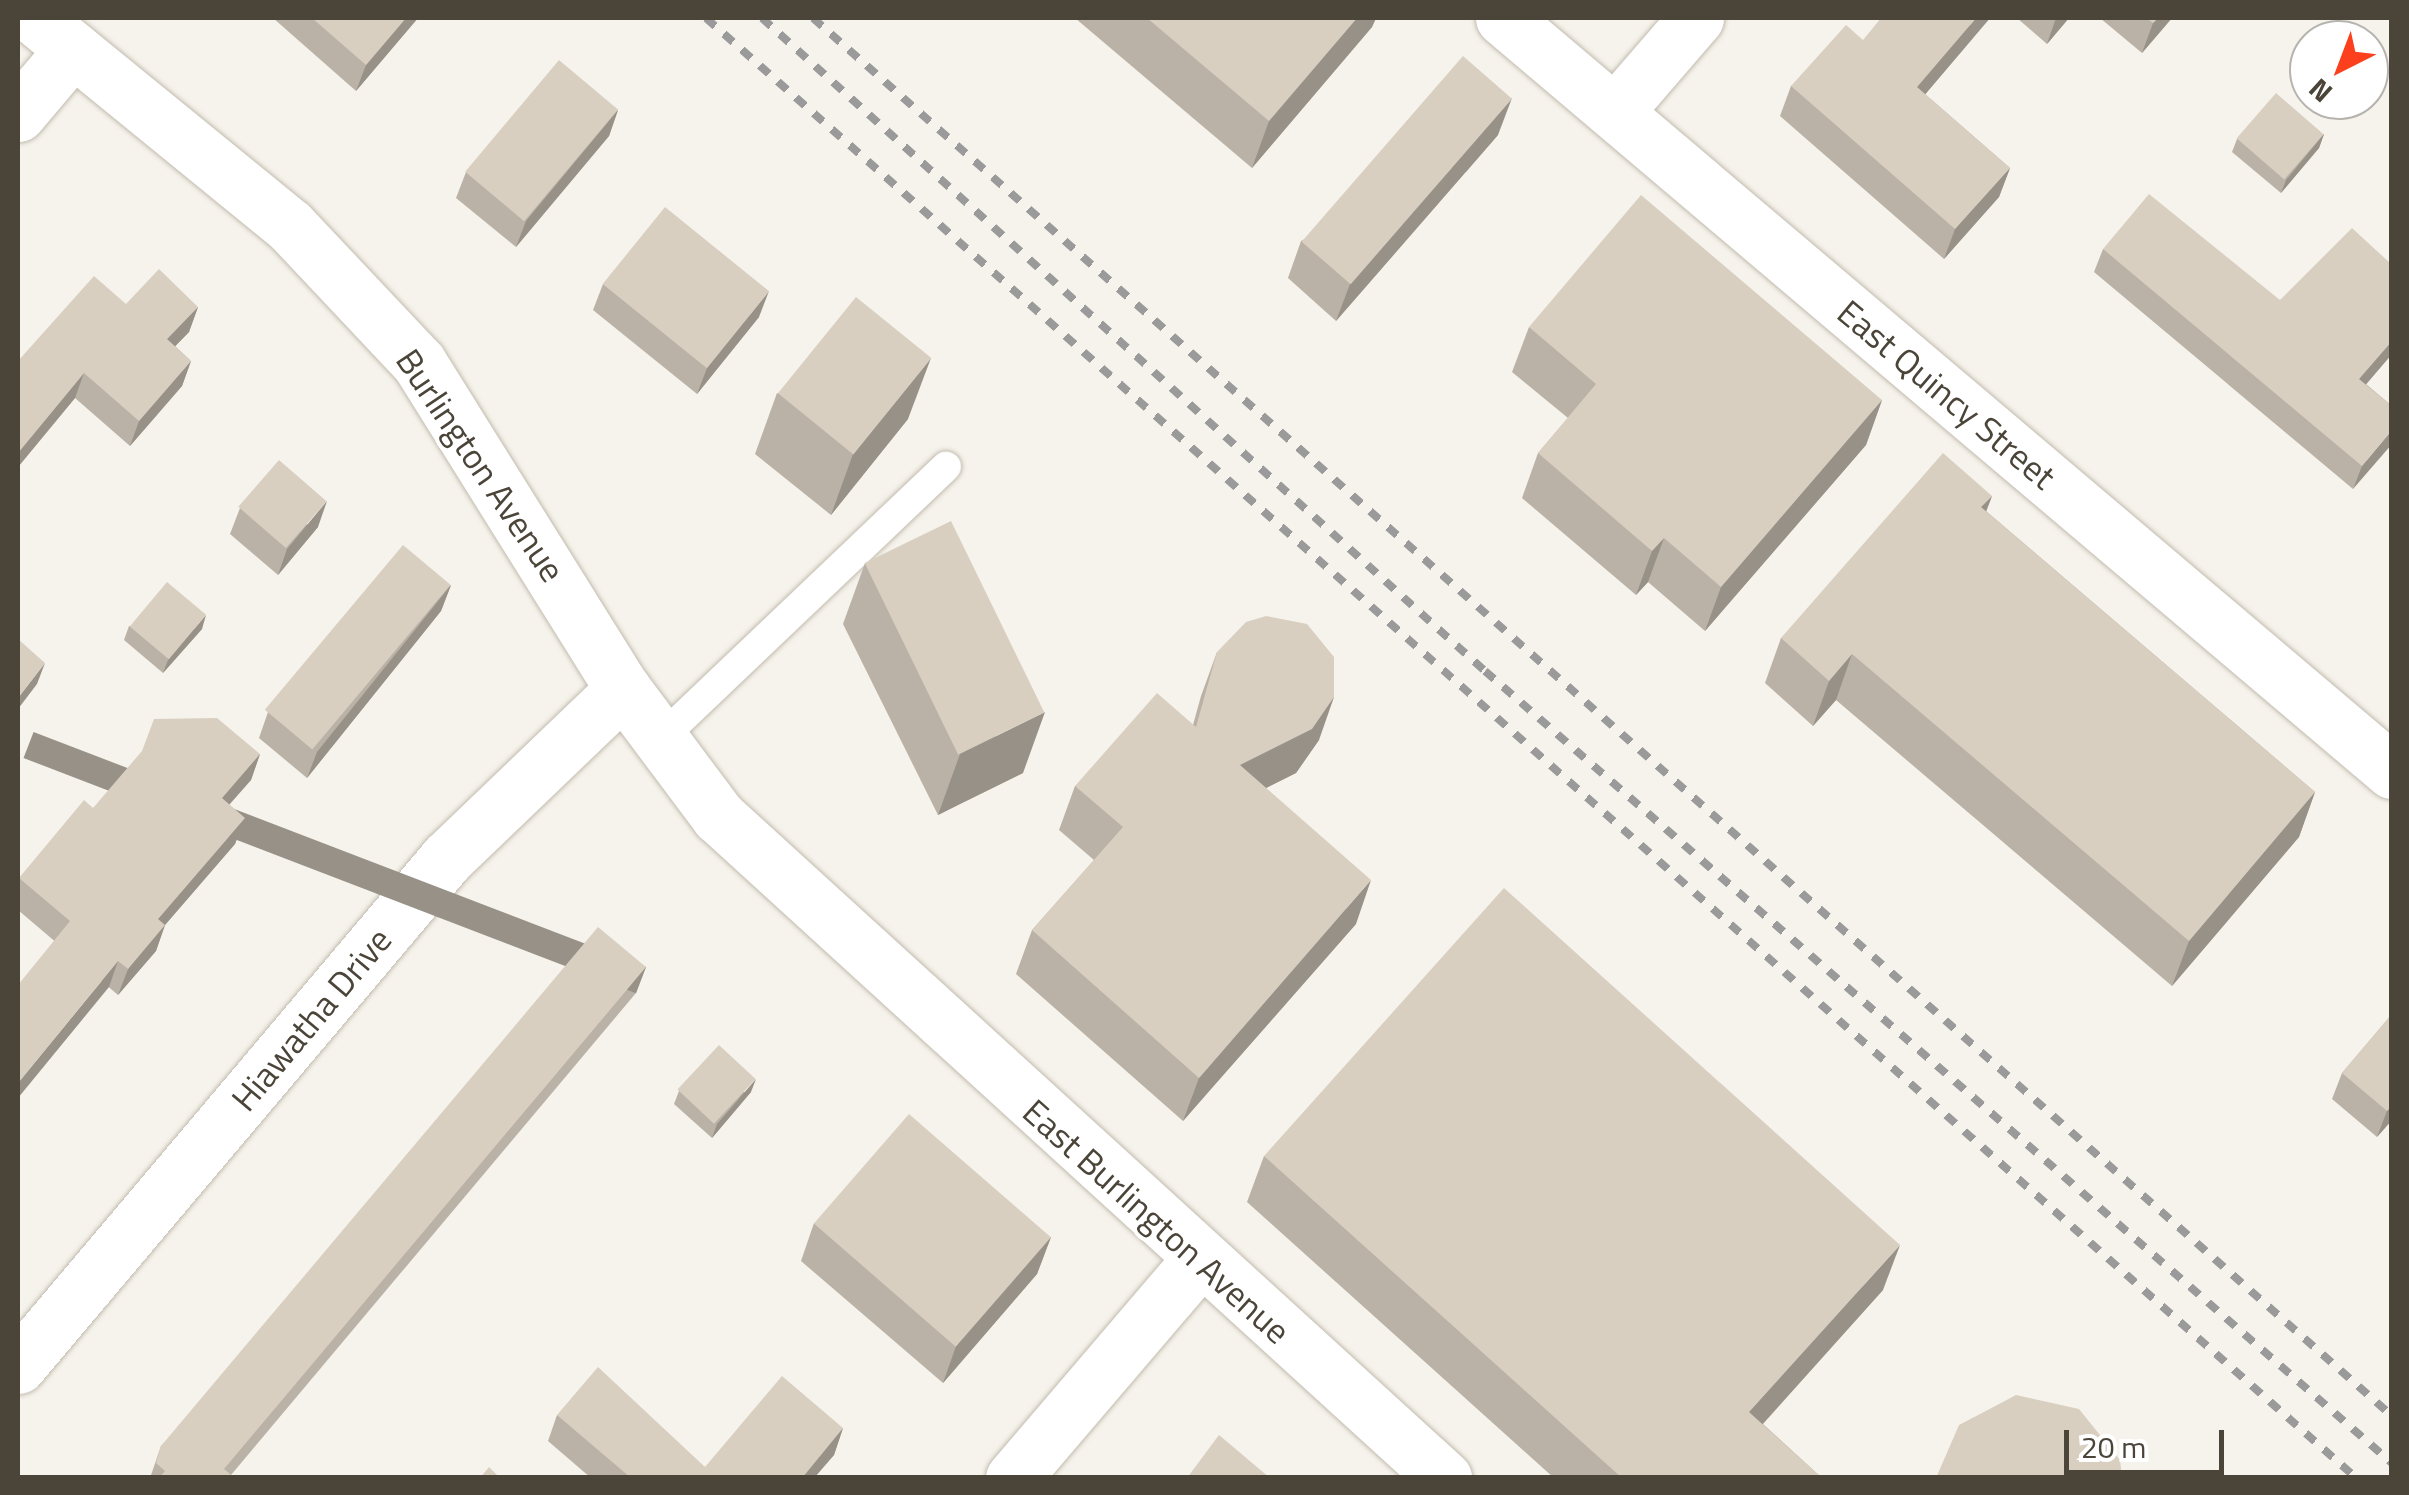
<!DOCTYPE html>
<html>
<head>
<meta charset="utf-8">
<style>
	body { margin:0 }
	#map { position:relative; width:2409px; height:1495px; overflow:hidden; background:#f6f3ec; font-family:"Titillium Web",sans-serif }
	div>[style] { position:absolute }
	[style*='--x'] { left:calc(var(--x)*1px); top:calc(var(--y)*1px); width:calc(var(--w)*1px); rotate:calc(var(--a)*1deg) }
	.roads { filter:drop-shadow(0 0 2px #c2bbae) drop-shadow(0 0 2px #c2bbae) }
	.lane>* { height:30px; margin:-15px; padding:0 15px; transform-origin:15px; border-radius:15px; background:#fff }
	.street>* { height:55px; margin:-27.5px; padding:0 27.5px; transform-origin:27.5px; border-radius:27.5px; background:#fff }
	.rail>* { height:8px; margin-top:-4px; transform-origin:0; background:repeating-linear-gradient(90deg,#9a9a9a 0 12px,transparent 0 24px) }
	.wall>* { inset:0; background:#bab2a6 }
	.shaded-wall>* { inset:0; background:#979187; transform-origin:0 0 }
	.building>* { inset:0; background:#d8cfc1; transform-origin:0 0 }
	span { translate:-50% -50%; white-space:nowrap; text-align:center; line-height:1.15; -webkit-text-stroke:8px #fff; paint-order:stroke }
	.street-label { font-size:35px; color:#4b4439 }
	.frame { position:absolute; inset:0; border:20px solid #4b4439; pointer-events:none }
	.north { position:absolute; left:2289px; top:20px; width:100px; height:100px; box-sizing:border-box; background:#fff; border:2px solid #b7b4b0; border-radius:50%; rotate:222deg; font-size:28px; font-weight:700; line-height:40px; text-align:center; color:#4b4439 }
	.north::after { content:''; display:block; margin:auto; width:35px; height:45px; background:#fc3f1d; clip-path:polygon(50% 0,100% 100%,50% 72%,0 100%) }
	.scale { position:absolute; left:2064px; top:1430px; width:160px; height:45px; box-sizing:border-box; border:5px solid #4b4439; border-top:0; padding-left:12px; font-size:30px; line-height:35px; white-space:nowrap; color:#4b4439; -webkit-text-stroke:8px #fff; paint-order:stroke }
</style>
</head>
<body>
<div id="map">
	<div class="roads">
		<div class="lane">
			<div style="--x:660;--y:739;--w:395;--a:-43.6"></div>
		</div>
		<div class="street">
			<div style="--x:35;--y:18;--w:329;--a:39.2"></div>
			<div style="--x:290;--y:226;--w:188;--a:46.7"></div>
			<div style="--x:419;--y:363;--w:385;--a:58"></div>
			<div style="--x:623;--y:689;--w:159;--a:53.2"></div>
			<div style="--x:718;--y:816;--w:983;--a:42.36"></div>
			<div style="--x:1503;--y:18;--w:1165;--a:40.27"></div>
			<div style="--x:1615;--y:112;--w:124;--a:-49.2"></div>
			<div style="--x:18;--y:114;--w:85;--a:-49.8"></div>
			<div style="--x:18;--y:1366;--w:665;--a:-49.82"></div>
			<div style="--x:447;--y:858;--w:244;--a:-43.8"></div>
			<div style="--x:1013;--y:1478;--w:287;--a:-49.5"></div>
		</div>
	</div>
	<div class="rail">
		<div style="--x:706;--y:18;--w:2203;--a:41.5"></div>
		<div style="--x:762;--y:18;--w:974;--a:42.09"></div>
		<div style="--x:1485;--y:671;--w:1204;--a:41.13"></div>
		<div style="--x:813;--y:18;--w:2109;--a:41.52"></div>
	</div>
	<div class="wall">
		<div style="clip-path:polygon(273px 18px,418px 18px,356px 91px)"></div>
		<div style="clip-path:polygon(1075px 18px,1376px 18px,1372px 27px,1252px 168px)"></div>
		<div style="clip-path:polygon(1990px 18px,1925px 94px,2010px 168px,1999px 197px,1944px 259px,1780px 116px,1791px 86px)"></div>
		<div style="clip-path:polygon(2017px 18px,2069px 18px,2047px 44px)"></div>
		<div style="clip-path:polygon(2100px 18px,2172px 18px,2142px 53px)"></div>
		<div style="clip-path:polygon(618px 110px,609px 136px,516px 247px,456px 198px,466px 172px)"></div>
		<div style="clip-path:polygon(2324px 134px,2319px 148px,2281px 193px,2232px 152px,2237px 139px)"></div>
		<div style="clip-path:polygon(1498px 135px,1336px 321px,1288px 278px,1301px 241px)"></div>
		<div style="clip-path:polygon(2103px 249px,2280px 300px,2390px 263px,2392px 261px,2392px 354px,2366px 384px,2392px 406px,2353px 489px,2094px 272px)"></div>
		<div style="clip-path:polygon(603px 284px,759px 317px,697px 394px,593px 310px)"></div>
		<div style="clip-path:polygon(126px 304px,198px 307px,189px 332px,175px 346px,191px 361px,182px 386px,130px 446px,75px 398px,18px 467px,18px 361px)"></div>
		<div style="clip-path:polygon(1529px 327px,1882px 400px,1866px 445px,1705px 631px,1648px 582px,1636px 595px,1522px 498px,1538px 453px,1568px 418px,1512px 372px)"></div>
		<div style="clip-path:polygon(777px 393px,908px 419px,831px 515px,755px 454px)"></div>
		<div style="clip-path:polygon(1992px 496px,1986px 511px,2315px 792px,2299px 837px,2172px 986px,1836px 700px,1813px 726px,1765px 683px,1781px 638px)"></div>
		<div style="clip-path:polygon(240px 508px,318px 527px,278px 575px,230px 534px)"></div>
		<div style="clip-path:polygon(865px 563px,1023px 773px,938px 815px,843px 624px)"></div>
		<div style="clip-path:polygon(451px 585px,441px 611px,307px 778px,259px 738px,268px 712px)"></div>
		<div style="clip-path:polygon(129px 626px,202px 629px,163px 673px,124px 640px)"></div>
		<div style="clip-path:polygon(1217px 652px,1319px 740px,1296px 773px,1266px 788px,1356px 924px,1183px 1121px,1016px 974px,1032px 930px,1094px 860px,1059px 830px,1075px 786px,1193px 725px,1201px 696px)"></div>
		<div style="clip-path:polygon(260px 754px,251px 780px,229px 805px,245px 818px,235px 844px,165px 925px,156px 951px,118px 995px,18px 910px,18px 882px,19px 878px,93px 808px)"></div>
		<div style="clip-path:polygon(646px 967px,636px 993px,231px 1475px,235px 1478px,150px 1478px,161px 1446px)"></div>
		<div style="clip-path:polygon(2392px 1014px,2392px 1120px,2377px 1137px,2332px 1099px,2342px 1073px)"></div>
		<div style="clip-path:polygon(679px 1091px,751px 1092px,712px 1138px,674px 1104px)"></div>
		<div style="clip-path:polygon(1264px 1156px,1883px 1290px,1763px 1424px,1822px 1478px,1554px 1478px,1247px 1202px)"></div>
		<div style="clip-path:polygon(814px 1223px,1051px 1237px,1037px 1274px,943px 1383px,801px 1261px)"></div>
		<div style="clip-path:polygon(557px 1415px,705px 1467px,843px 1428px,834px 1455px,814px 1478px,591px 1478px,548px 1441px)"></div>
	</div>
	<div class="shaded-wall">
		<div style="clip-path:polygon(406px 18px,418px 18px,356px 91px,366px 65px)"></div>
		<div style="clip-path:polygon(1357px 18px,1376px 18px,1372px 27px,1252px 168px,1269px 121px)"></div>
		<div style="clip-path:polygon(1976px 18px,1990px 18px,1906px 117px,1917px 87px)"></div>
		<div style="clip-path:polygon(2056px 18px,2069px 18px,2047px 44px)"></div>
		<div style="clip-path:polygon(2158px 18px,2172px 18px,2142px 53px,2153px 23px)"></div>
		<div style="clip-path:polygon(1512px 98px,1498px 135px,1336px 321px,1350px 284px)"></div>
		<div style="clip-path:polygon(618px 110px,609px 136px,516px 247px,526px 221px)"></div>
		<div style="clip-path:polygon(2324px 134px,2319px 148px,2281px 193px,2286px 180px)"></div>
		<div style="clip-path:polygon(2010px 168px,1999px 197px,1944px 259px,1955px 229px)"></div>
		<div style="clip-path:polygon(769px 291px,759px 317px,697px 394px,707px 368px)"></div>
		<div style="clip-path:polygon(198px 307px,189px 332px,158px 364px,167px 339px)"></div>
		<div style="clip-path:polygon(2392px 341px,2392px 354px,2351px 402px,2359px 379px)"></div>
		<div style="clip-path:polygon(931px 358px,908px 419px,831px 515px,853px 454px)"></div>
		<div style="clip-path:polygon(191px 361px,182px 386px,130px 446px,139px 421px)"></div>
		<div style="clip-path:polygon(84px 373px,75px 398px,18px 467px,18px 453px)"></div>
		<div style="clip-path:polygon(1882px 400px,1866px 445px,1705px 631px,1721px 587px)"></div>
		<div style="clip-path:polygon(2392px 430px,2392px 444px,2353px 489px,2362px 466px)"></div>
		<div style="clip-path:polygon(1992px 496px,1975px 541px,1981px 507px)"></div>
		<div style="clip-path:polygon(327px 501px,318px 527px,278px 575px,287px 549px)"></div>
		<div style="clip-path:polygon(1664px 538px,1648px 582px,1636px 595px,1652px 551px)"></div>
		<div style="clip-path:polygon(451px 585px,441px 611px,307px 778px,317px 752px)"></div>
		<div style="clip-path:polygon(206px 615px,202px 629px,163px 673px,168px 660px)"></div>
		<div style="clip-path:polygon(1852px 654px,1836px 700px,1813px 726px,1829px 681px)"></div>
		<div style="clip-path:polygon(45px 663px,37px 684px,18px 709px,18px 698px)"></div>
		<div style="clip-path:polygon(1334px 697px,1319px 740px,1296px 773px,1224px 809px,1240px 765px)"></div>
		<div style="clip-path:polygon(1045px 712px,1023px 773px,938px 815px,960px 754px)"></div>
		<div style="clip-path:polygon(260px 754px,251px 780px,212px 824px,222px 798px)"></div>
		<div style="clip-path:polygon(2315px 792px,2299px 837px,2172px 986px,2189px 941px)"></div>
		<div style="clip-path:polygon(245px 818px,235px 844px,165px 925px,156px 951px,118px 995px,128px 969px,158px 919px)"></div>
		<div style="clip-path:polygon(1371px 880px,1356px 924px,1183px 1121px,1199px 1078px)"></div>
		<div style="clip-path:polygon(118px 961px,109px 987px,18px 1098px,18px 1083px)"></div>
		<div style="left:646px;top:967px;width:28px;height:656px;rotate:111deg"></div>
		<div style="clip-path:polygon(756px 1079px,751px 1092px,712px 1138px,717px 1124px)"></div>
		<div style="clip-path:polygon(2392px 1106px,2392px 1120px,2377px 1137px,2387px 1111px)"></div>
		<div style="clip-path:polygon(1051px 1237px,1037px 1274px,943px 1383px,956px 1346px)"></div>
		<div style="clip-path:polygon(1900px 1245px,1883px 1290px,1732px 1458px,1749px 1412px)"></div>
		<div style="clip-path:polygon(843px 1428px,834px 1455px,814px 1478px,802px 1478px)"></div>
	</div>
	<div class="building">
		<div style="clip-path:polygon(312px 18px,406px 18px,366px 65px)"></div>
		<div style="clip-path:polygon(1147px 18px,1357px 18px,1269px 121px)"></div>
		<div style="clip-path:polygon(1881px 18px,1976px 18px,1917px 87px,2010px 168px,1955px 229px,1791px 86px,1846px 25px,1863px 40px)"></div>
		<div style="clip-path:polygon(2146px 18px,2158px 18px,2153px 23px)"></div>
		<div style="left:1463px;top:56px;width:65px;height:246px;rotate:41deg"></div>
		<div style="left:559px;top:60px;width:77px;height:146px;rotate:40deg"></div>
		<div style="left:2276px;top:93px;width:63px;height:60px;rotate:41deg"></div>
		<div style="clip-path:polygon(2149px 194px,2280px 300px,2352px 228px,2390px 263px,2392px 261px,2392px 341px,2359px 379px,2392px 406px,2392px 430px,2362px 466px,2103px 249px)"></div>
		<div style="clip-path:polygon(1641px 195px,1882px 400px,1721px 587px,1664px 538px,1652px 551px,1538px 453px,1596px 384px,1529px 327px)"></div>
		<div style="left:665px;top:207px;width:134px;height:99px;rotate:39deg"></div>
		<div style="clip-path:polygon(159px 269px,198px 307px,167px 339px,191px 361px,139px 421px,84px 373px,18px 453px,18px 361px,94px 276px,126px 304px)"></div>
		<div style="left:856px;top:297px;width:97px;height:124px;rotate:39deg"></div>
		<div style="clip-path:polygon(1943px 453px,1992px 496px,1981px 507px,2315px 792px,2189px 941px,1852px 654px,1829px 681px,1781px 638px)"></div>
		<div style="left:279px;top:460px;width:63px;height:62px;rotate:41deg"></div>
		<div style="left:951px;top:521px;width:213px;height:96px;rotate:64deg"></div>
		<div style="left:403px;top:545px;width:62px;height:215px;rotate:40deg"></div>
		<div style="left:167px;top:582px;width:51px;height:58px;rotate:40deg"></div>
		<div style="clip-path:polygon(1266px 616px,1307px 624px,1334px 657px,1334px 697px,1312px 729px,1240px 765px,1371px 880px,1199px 1078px,1032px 930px,1123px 827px,1075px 786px,1157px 693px,1196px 727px,1217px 652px,1246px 622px)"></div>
		<div style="clip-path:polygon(18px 639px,45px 663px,18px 698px)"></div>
		<div style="clip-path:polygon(217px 718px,260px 754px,222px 798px,245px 818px,158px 919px,165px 925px,128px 969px,118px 961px,18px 1083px,18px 985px,70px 921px,19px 878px,84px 800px,93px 808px,142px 751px,154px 719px)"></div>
		<div style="clip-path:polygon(1504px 888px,1900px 1245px,1749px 1412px,1822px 1478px,1622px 1478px,1264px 1156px)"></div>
		<div style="clip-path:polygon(598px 927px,646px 967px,224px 1469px,235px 1478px,159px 1478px,165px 1471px,156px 1463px,161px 1446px)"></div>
		<div style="clip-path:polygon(2392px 1014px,2392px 1106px,2387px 1111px,2342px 1073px)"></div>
		<div style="left:719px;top:1045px;width:50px;height:61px;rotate:43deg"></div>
		<div style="left:909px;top:1114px;width:188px;height:145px;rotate:41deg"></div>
		<div style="clip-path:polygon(598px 1367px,705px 1467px,782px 1376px,843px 1428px,802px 1478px,631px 1478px,557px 1415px)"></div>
		<div style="clip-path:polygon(2016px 1395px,2079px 1409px,2120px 1460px,2122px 1478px,1936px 1478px,1959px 1425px)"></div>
		<div style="clip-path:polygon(1219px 1435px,1270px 1478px,1187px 1478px)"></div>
		<div style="clip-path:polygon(489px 1467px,500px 1478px,480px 1478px)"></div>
	</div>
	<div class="street-label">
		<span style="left:1947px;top:394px;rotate:40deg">East Quincy Street</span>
		<span style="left:481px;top:465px;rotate:56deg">Burlington Avenue</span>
		<span style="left:311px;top:1019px;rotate:-50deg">Hiawatha Drive</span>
		<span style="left:1157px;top:1221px;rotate:42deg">East Burlington Avenue</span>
	</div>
	<div class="frame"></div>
	<div class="north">N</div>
	<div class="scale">20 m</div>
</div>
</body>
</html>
